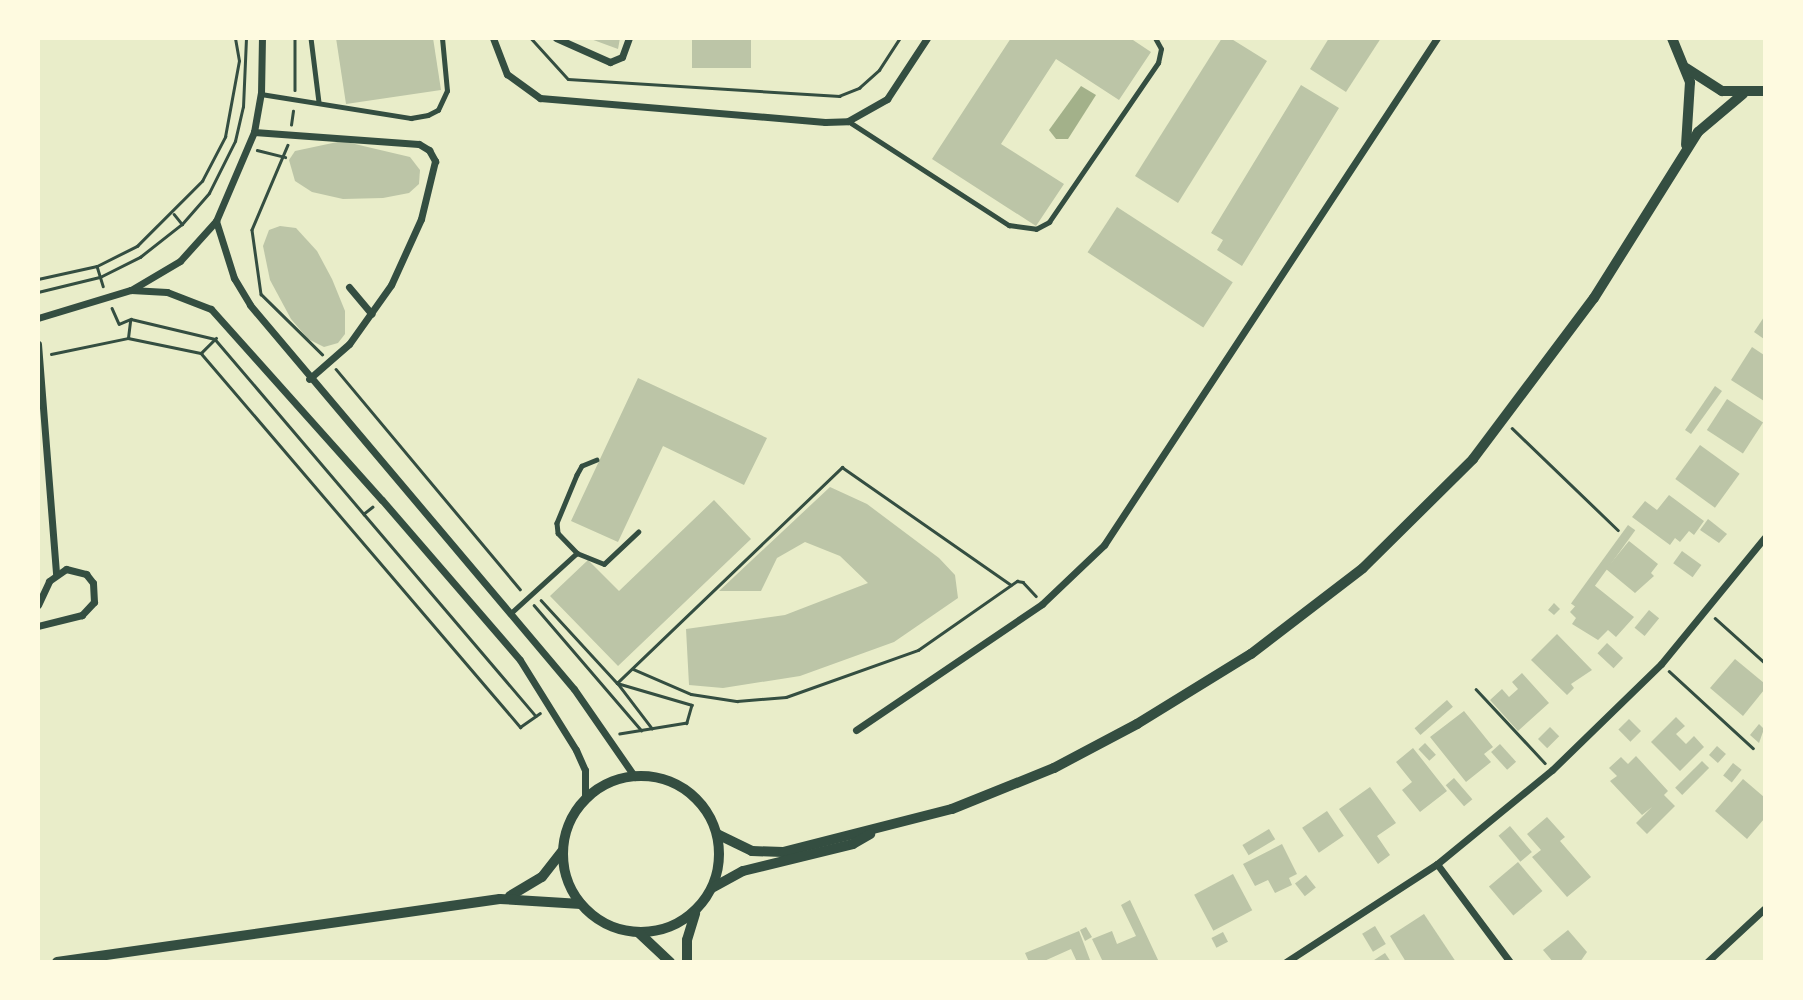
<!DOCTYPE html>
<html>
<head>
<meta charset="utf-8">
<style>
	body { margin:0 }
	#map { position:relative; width:1803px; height:1000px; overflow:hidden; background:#e9edc9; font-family:Cabin,sans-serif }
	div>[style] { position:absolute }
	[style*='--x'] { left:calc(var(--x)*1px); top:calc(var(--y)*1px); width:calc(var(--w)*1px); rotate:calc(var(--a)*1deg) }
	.water>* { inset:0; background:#a3b18a }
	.building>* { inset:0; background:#bcc5a7; transform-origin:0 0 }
	.path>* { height:2.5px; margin:-1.25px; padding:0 1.25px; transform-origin:1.25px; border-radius:1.25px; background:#344e41 }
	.service>* { height:4.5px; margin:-2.25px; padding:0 2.25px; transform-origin:2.25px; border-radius:2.25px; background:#344e41 }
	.minor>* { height:7px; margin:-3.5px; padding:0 3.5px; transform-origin:3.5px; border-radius:3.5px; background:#344e41 }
	.tertiary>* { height:10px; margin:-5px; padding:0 5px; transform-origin:5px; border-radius:5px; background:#344e41 }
	.tertiary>.ring { margin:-5px; padding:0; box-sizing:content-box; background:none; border:10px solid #344e41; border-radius:50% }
	span { translate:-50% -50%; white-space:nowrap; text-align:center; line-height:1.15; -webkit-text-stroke:5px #fefae0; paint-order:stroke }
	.frame { position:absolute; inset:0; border:40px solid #fefae0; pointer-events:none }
</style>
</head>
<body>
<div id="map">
	<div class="water">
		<div style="clip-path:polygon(1081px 86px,1096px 95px,1068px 139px,1056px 139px,1049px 130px)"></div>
	</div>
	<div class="building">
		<div style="clip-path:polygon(336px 38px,433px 38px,441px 90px,346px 104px)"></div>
		<div style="clip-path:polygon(588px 38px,620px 38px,618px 49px)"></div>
		<div style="left:692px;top:38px;width:59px;height:30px"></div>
		<div style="clip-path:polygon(1011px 38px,1130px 38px,1151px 52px,1119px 100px,1056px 59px,1001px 144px,1064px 184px,1036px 226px,932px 159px)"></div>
		<div style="clip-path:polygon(1222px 38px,1230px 38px,1267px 61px,1178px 203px,1135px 176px)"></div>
		<div style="clip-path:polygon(1329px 38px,1381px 38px,1346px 92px,1310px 69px)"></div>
		<div style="clip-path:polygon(1301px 85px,1339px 108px,1242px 266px,1217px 250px,1223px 240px,1211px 233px)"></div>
		<div style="clip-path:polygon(342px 141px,410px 157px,420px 170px,419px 184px,409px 193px,383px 198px,343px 199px,312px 192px,295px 181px,289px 160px,295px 151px)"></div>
		<div style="left:1117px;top:207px;width:138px;height:54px;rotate:33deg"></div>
		<div style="clip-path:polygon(280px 226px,296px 228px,317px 251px,332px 279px,345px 311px,345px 334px,338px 343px,324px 347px,308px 339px,291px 319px,270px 280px,263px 246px,269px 230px)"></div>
		<div style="clip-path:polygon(1764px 317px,1764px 339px,1754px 332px)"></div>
		<div style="clip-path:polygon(1752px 347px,1764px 355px,1764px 401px,1731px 380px)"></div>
		<div style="clip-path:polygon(638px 378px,767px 438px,744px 485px,663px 446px,618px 542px,571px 521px)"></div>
		<div style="clip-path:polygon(1715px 386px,1722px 391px,1691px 434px,1685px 430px)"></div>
		<div style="left:1727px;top:399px;width:43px;height:37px;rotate:33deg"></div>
		<div style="left:1700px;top:445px;width:49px;height:42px;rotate:36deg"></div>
		<div style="clip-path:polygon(830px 487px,867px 504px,939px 558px,955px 575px,958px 598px,894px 642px,800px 676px,723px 688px,689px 685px,686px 629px,785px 615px,868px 583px,840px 556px,805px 542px,777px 558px,761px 591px,719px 591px)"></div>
		<div style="clip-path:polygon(1669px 495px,1704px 521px,1694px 535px,1689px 531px,1680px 542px,1675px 538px,1670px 545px,1632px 517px,1645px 501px,1657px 510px)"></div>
		<div style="clip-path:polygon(714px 500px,751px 539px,618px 666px,550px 596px,588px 560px,619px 591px)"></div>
		<div style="clip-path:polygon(1708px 519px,1727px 534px,1719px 543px,1700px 530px)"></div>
		<div style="left:1628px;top:525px;width:9px;height:97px;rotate:36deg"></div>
		<div style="clip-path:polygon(1629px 541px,1658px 564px,1651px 573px,1654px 576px,1635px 593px,1606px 569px)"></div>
		<div style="left:1682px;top:551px;width:24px;height:15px;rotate:36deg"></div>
		<div style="clip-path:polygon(1594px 585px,1634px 617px,1616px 637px,1608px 630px,1598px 640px,1572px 624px,1576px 618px,1570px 612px)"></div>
		<div style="clip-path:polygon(1554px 603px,1560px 609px,1554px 615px,1548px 610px)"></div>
		<div style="left:1649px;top:610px;width:13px;height:23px;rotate:39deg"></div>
		<div style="clip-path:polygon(1557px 634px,1592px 670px,1571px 684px,1574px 688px,1567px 695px,1531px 660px)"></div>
		<div style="left:1607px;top:643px;width:22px;height:14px;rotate:43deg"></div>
		<div style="clip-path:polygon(1735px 659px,1764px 683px,1764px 690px,1743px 716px,1710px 688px)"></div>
		<div style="clip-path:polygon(1522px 673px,1549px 703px,1518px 731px,1490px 700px,1502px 689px,1509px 697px,1518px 689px,1512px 682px)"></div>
		<div style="left:1447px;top:700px;width:9px;height:43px;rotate:49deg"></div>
		<div style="clip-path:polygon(1464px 711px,1493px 747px,1484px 754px,1491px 762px,1466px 782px,1430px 737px)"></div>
		<div style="clip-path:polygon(1676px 717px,1685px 726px,1676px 734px,1686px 744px,1694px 736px,1704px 747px,1680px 771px,1651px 742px)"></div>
		<div style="left:1629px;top:719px;width:17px;height:15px;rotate:45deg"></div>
		<div style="clip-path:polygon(1759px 724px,1764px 729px,1759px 743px,1750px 735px)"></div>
		<div style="left:1550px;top:727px;width:13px;height:17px;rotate:45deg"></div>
		<div style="left:1425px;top:743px;width:16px;height:9px;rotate:47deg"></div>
		<div style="left:1500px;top:744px;width:24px;height:12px;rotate:48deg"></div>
		<div style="left:1717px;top:746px;width:12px;height:12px;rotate:42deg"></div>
		<div style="clip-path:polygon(1413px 748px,1447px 791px,1420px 812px,1402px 790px,1412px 782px,1396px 762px)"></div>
		<div style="clip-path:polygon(1636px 756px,1668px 791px,1664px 795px,1675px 806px,1647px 834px,1636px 823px,1652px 807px,1642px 815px,1610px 781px,1617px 776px,1609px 768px,1621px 757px,1628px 764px)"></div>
		<div style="left:1702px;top:761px;width:10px;height:38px;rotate:45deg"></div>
		<div style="left:1733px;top:763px;width:11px;height:16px;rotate:38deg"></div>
		<div style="left:1454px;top:778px;width:28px;height:11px;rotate:49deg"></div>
		<div style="clip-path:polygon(1743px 779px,1764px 797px,1764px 819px,1747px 839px,1715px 811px)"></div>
		<div style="clip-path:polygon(1370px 787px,1396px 823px,1377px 836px,1390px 855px,1378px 864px,1339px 809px)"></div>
		<div style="left:1327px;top:811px;width:30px;height:30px;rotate:56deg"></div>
		<div style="clip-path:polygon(1547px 817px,1565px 837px,1560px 841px,1591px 877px,1567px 897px,1532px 857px,1541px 850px,1527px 834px)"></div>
		<div style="left:1510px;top:826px;width:34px;height:15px;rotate:50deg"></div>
		<div style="left:1269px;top:829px;width:12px;height:31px;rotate:59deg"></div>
		<div style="clip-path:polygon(1282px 844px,1297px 874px,1289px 878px,1292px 885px,1275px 893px,1268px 880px,1255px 886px,1243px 864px)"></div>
		<div style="left:1518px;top:862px;width:38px;height:38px;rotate:50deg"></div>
		<div style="left:1233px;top:874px;width:41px;height:44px;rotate:62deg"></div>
		<div style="left:1306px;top:875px;width:16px;height:14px;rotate:52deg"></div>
		<div style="clip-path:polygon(1130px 900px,1159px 962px,1103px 962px,1092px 939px,1112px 931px,1117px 944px,1136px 936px,1121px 905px)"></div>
		<div style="clip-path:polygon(1424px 914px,1456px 962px,1406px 962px,1390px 936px)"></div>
		<div style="left:1375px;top:926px;width:21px;height:15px;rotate:59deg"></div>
		<div style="clip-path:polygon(1086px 927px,1092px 937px,1085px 941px,1080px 930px)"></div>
		<div style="clip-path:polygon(1568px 930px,1587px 952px,1580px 962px,1553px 962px,1543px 950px)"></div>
		<div style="clip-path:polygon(1079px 931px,1090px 960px,1077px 962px,1071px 949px,1042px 962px,1029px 962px,1025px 953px)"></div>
		<div style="left:1223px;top:932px;width:11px;height:13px;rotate:63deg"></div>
		<div style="clip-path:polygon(1385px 953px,1391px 962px,1371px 962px)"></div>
	</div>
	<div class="path">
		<div style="--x:295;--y:38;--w:52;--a:90"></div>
		<div style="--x:531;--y:38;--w:55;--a:47.9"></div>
		<div style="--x:568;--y:79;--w:272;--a:3.6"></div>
		<div style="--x:839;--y:96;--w:22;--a:-22"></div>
		<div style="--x:859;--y:88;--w:27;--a:-42"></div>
		<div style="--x:879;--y:70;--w:38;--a:-57"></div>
		<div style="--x:291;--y:125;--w:14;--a:-82"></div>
		<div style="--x:288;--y:145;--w:92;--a:113"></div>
		<div style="--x:252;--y:230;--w:65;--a:82"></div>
		<div style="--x:261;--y:294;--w:86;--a:44.5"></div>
		<div style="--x:257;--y:150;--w:29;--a:14"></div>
		<div style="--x:174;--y:214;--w:13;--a:51"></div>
		<div style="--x:97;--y:266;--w:21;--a:73"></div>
		<div style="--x:38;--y:279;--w:60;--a:-12.4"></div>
		<div style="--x:97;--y:266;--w:45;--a:-26.6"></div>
		<div style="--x:137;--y:246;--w:92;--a:-45"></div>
		<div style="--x:202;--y:181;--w:50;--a:-62.4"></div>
		<div style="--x:225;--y:137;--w:77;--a:-79.6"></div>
		<div style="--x:239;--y:61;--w:23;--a:-100"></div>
		<div style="--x:38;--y:292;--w:64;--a:-13.6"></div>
		<div style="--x:100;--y:277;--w:45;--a:-26.6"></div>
		<div style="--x:140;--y:257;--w:53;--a:-38.2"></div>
		<div style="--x:182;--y:224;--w:41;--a:-48.9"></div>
		<div style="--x:209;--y:193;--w:58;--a:-63.4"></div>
		<div style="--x:235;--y:141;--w:35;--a:-77"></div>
		<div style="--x:243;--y:107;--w:69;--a:-87.5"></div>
		<div style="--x:112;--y:308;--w:17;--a:66"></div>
		<div style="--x:119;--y:324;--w:13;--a:-23"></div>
		<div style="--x:131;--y:319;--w:86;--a:13.4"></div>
		<div style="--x:215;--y:339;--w:230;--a:49.6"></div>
		<div style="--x:128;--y:338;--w:17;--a:-83"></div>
		<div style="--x:201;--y:353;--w:21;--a:-45"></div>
		<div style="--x:51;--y:354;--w:79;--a:-11.7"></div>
		<div style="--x:128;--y:338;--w:75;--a:11.6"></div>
		<div style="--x:201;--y:353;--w:492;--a:49.5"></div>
		<div style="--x:520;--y:727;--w:24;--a:-35"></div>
		<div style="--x:336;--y:369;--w:287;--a:50.1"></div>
		<div style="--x:1512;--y:428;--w:147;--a:43.9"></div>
		<div style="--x:373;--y:507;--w:11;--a:142"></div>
		<div style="--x:364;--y:514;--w:265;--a:49.6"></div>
		<div style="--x:541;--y:600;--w:113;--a:47.5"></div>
		<div style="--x:617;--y:683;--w:78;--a:16.3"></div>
		<div style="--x:692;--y:705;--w:19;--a:106"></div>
		<div style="--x:687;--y:723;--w:68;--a:170.7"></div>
		<div style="--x:534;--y:605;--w:165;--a:49.4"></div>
		<div style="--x:1715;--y:618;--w:66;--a:41.9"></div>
		<div style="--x:633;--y:669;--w:63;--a:23.3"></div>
		<div style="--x:691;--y:694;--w:47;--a:8.7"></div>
		<div style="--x:737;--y:701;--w:49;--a:-4.7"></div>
		<div style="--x:786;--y:697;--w:140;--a:-19.6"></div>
		<div style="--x:918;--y:650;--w:121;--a:-34.9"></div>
		<div style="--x:1017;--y:581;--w:6;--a:9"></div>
		<div style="--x:1023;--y:582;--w:19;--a:47"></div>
		<div style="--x:1669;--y:671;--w:114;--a:42.5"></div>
		<div style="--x:1476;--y:689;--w:101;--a:47"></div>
		<div style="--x:652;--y:729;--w:58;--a:-127.3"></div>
		<div style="--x:617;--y:683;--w:312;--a:-43.8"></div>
		<div style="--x:842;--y:467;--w:206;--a:34.9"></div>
	</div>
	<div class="service">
		<div style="--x:311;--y:38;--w:64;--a:82.9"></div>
		<div style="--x:261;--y:94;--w:152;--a:9.1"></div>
		<div style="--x:411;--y:118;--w:17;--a:-10"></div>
		<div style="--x:428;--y:115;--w:11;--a:-27"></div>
		<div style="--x:438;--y:110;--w:21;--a:-65"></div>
		<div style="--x:447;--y:91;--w:53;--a:-95.4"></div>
		<div style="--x:848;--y:121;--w:192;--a:32.9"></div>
		<div style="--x:1009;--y:225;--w:27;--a:8"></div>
		<div style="--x:1036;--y:229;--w:15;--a:-28"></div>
		<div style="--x:1049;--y:222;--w:193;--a:-55.6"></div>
		<div style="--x:1158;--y:63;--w:14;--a:-78"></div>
		<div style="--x:1161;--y:49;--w:13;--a:-119"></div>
		<div style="--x:597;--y:460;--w:16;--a:158"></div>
		<div style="--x:582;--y:466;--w:10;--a:119"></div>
		<div style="--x:577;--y:475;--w:52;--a:112.6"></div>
		<div style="--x:557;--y:523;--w:10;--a:84"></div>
		<div style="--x:558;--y:533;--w:28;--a:46"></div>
		<div style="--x:577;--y:553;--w:29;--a:22"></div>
		<div style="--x:604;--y:564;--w:47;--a:-43.3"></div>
		<div style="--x:511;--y:613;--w:89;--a:-42.3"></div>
	</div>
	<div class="minor">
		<div style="--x:493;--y:38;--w:39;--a:69"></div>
		<div style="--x:507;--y:74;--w:41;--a:36"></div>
		<div style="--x:540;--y:98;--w:286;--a:4.8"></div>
		<div style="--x:825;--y:122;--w:23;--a:-2"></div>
		<div style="--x:848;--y:121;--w:45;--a:-29.4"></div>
		<div style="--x:887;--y:99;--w:73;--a:-56.7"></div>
		<div style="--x:556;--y:38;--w:59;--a:24"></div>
		<div style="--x:610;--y:62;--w:13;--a:-23"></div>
		<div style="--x:622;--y:57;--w:20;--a:-70"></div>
		<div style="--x:254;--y:132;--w:165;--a:4.2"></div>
		<div style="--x:419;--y:144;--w:12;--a:31"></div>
		<div style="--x:429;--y:150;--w:13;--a:61"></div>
		<div style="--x:435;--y:161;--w:60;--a:103.6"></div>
		<div style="--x:421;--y:219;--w:72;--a:114.4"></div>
		<div style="--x:391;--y:285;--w:72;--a:125.4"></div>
		<div style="--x:349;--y:344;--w:53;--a:138.8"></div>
		<div style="--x:216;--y:221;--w:60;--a:72.5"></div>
		<div style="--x:234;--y:278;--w:31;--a:59"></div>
		<div style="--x:250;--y:305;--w:502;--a:49.84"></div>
		<div style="--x:574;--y:689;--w:107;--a:55.3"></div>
		<div style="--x:349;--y:287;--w:35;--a:50"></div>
		<div style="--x:131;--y:290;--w:36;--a:3"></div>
		<div style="--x:167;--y:292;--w:47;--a:21.1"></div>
		<div style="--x:211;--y:309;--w:256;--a:48.2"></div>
		<div style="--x:382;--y:500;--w:211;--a:49.2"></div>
		<div style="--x:520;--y:660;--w:106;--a:58.1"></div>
		<div style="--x:576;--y:750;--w:22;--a:66"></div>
		<div style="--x:585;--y:770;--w:30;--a:90"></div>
		<div style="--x:38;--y:318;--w:97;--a:-16.8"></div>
		<div style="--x:131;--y:290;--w:57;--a:-30.6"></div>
		<div style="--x:180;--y:261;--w:54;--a:-48"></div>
		<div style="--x:216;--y:221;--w:97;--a:-66.9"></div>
		<div style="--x:254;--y:132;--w:39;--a:-80"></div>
		<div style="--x:261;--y:94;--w:56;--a:-89"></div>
		<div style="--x:38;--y:344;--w:231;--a:85.5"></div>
		<div style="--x:38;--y:605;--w:26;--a:-65"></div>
		<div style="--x:49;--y:581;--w:21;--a:-35"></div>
		<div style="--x:66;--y:569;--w:21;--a:14"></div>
		<div style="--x:86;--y:574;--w:11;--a:52"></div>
		<div style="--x:93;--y:583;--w:19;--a:87"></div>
		<div style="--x:94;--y:602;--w:18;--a:133"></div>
		<div style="--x:82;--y:615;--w:45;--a:166"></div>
		<div style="--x:856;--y:730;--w:225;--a:-34.1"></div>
		<div style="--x:1042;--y:604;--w:86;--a:-43.6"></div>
		<div style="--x:1104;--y:545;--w:607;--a:-56.7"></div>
		<div style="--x:1437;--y:864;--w:122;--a:53.3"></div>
		<div style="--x:1286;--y:962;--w:180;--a:-33"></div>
		<div style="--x:1437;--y:864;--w:149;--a:-39.3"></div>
		<div style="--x:1552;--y:770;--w:152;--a:-44.2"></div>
		<div style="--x:1661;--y:664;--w:163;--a:-50.7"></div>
		<div style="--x:1707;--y:962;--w:78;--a:-42.9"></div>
	</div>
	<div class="tertiary">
		<div style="--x:1672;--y:38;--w:48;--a:67.8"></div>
		<div style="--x:1690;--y:82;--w:63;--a:93.6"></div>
		<div style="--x:1686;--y:68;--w:43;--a:32.6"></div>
		<div style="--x:1722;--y:91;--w:42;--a:0"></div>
		<div class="ring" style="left:563px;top:776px;width:146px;height:146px"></div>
		<div style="--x:717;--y:834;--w:39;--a:26"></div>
		<div style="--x:752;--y:851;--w:31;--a:2"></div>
		<div style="--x:783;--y:852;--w:174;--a:-14.3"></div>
		<div style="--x:952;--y:809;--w:110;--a:-21.9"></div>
		<div style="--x:1054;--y:768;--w:94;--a:-27.9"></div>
		<div style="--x:1137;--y:724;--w:134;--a:-31.6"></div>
		<div style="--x:1251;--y:654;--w:141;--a:-37.5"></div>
		<div style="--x:1363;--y:568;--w:155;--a:-44.7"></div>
		<div style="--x:1473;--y:459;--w:201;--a:-53.1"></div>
		<div style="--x:1594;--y:298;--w:196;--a:-57.9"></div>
		<div style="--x:1698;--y:132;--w:59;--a:-40.2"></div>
		<div style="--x:712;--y:888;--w:35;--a:-29"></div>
		<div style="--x:743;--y:871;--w:113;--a:-13.8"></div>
		<div style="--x:853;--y:844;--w:20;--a:-30"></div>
		<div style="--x:510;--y:896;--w:37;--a:-31"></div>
		<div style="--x:542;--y:877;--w:33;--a:-52"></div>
		<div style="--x:638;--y:932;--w:44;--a:43.2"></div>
		<div style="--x:57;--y:962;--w:447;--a:-8.1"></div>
		<div style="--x:500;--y:899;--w:81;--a:3.5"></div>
		<div style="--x:687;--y:962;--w:22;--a:-90"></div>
		<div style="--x:687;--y:940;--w:28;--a:-73"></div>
	</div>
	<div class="frame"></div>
</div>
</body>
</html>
